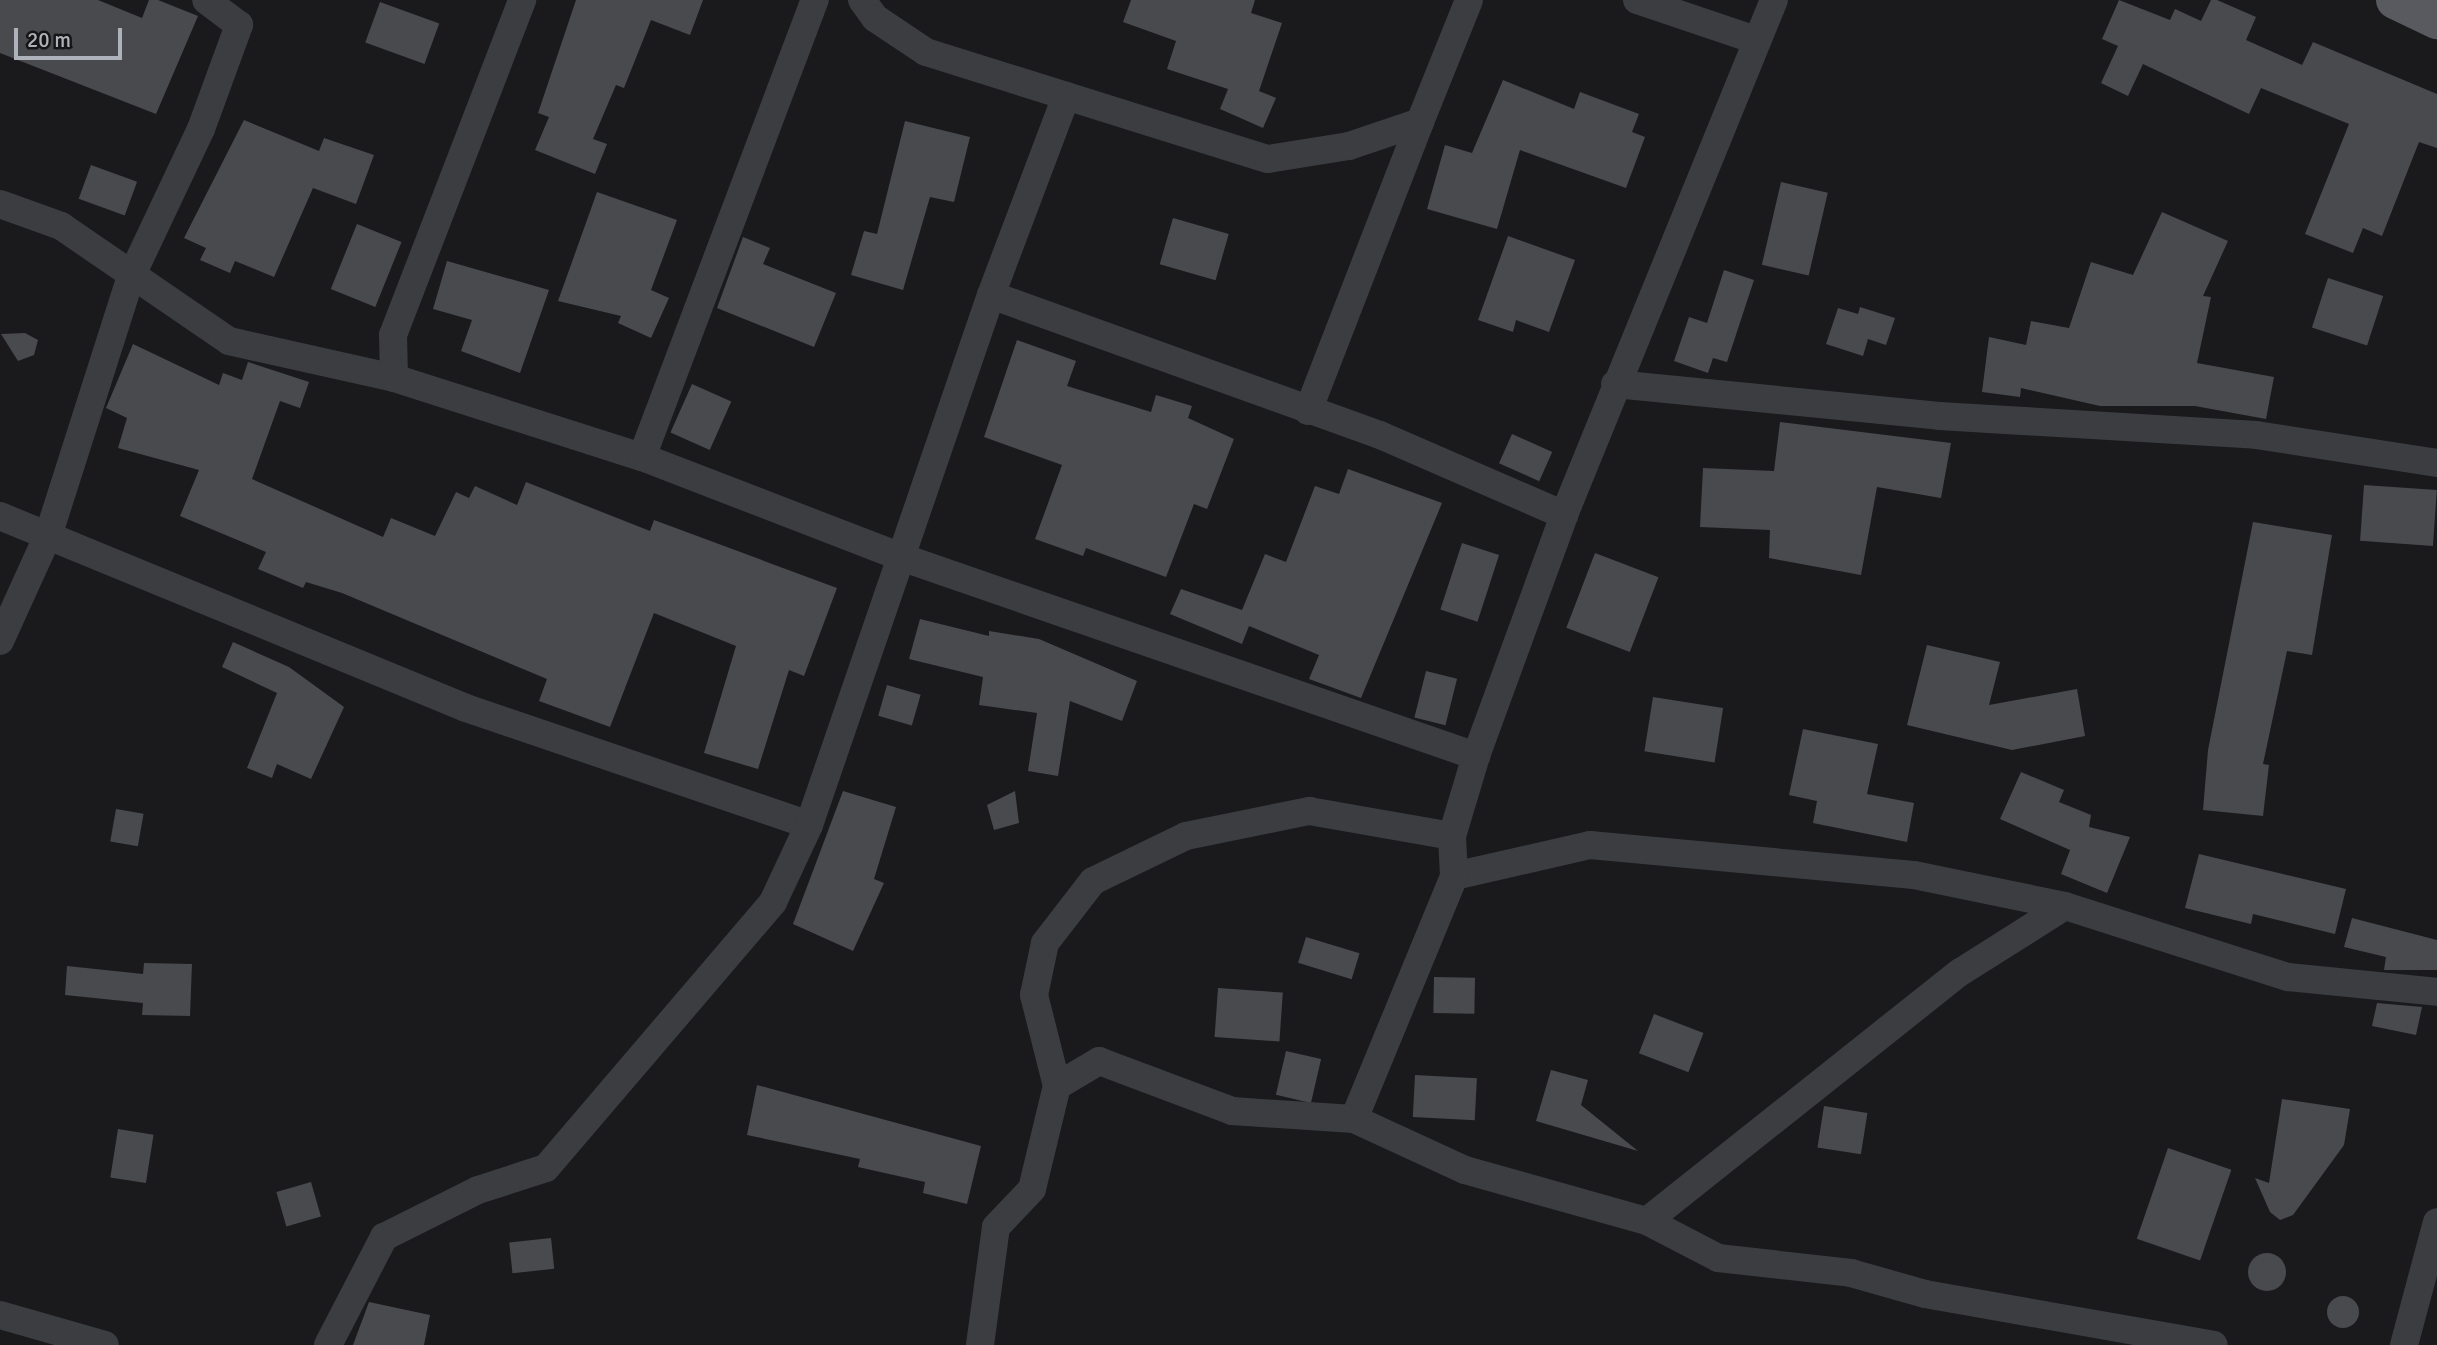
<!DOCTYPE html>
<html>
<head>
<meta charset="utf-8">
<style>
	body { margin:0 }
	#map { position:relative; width:2437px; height:1345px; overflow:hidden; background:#1a1a1c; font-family:Signika,sans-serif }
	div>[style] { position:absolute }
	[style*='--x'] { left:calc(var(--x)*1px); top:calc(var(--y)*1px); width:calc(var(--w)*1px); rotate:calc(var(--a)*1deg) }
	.building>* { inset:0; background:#494a4e; transform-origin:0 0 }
	.round { border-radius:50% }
	.minor>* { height:28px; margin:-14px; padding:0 14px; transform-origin:14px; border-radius:14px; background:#3b3d41 }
	.primary>* { height:38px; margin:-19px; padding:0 19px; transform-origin:19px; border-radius:19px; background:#585a5f }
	span { translate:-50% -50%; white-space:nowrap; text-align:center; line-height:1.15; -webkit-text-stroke:6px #151517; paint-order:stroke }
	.scale { position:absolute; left:14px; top:28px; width:108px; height:32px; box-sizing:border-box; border:4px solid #aeb2ba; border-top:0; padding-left:9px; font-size:21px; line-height:24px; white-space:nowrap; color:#aeb2ba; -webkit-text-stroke:5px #151517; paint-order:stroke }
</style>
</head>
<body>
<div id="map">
	<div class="building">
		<div style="clip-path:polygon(0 0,98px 0,142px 18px,149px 0,158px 0,198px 16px,156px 114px,0 53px)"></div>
		<div style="clip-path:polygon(576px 0,703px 0,690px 35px,651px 20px,624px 88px,616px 85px,593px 139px,607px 144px,595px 174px,535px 150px,549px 117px,538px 113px)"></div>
		<div style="clip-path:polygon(1131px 0,1255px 0,1251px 13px,1282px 23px,1259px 91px,1276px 98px,1263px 128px,1220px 109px,1228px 89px,1167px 69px,1176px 41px,1123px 22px)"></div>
		<div style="clip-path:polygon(2119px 0,2170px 20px,2175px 9px,2201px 21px,2211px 0,2217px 0,2256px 17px,2246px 40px,2302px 65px,2313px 42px,2437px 94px,2437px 148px,2419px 142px,2382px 236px,2363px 228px,2353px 253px,2305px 234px,2349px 124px,2261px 88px,2249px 114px,2143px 64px,2128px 96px,2101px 83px,2118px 46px,2102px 39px)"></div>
		<div style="left:380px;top:2px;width:63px;height:43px;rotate:20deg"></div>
		<div style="clip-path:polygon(1503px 80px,1574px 109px,1580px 92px,1639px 114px,1632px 132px,1645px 137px,1626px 188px,1520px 150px,1497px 229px,1427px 209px,1445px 145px,1472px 153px)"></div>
		<div style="clip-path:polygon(244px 120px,319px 151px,324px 138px,374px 155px,356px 204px,313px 188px,274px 277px,235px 261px,230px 273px,200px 260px,206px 248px,184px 238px)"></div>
		<div style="clip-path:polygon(905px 121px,970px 137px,954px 202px,930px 197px,903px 290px,851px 275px,864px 231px,877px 234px)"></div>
		<div style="left:91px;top:165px;width:49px;height:36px;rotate:20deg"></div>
		<div style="left:1781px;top:182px;width:48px;height:85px;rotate:13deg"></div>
		<div style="clip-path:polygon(597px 192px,677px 220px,651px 290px,669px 298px,651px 338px,618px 323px,621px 316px,558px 301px)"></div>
		<div style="clip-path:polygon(2162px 212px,2228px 241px,2203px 296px,2211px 297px,2197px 363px,2274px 377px,2266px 419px,2195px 406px,2100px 406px,2021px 388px,2020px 397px,1982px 392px,1989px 337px,2026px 345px,2031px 321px,2069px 328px,2091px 262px,2133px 275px)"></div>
		<div style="left:1173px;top:218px;width:58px;height:48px;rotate:16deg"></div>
		<div style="left:357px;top:224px;width:48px;height:70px;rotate:22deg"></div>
		<div style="clip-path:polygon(1508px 236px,1575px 260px,1549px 332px,1516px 320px,1513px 332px,1478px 320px)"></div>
		<div style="clip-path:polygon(743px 237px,770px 248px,763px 264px,836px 293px,814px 347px,717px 308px)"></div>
		<div style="clip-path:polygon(447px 261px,549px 290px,520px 373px,461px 351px,472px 320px,433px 309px)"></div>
		<div style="clip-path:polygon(1724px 270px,1754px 280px,1727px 362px,1713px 358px,1708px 373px,1674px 361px,1689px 317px,1707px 323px)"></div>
		<div style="left:2328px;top:278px;width:58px;height:52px;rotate:18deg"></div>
		<div style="clip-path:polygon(1860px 307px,1895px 318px,1886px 345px,1868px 339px,1863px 356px,1826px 344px,1838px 308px,1858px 314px)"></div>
		<div style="clip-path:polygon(25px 333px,38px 340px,34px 355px,18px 361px,1px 334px)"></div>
		<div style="clip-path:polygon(1017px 340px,1076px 361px,1067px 386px,1151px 412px,1156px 395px,1192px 406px,1188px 418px,1234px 439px,1207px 509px,1194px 504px,1166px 577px,1086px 548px,1083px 556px,1035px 539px,1062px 465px,984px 437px)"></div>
		<div style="clip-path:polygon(133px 344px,219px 385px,223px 373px,242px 380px,248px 362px,309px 382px,300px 408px,280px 401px,252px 479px,383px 537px,391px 518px,435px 536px,456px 492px,469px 498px,475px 486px,517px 505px,526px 482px,650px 531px,654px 520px,837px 588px,804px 676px,789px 670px,758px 769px,704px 753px,736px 646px,654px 613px,610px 727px,539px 701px,547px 679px,342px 593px,306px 582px,303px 588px,258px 569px,266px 552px,180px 516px,199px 470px,118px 448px,127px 418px,106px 408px)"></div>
		<div style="left:692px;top:384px;width:43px;height:53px;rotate:24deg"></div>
		<div style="clip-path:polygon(1780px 422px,1951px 443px,1941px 498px,1877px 487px,1861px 575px,1769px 558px,1770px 530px,1700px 527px,1703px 468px,1774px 471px)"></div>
		<div style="left:1512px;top:434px;width:44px;height:32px;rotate:24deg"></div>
		<div style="clip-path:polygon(1348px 469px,1442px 503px,1361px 698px,1309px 679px,1319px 655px,1249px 626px,1242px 644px,1170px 614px,1181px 589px,1242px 610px,1265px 554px,1286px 562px,1315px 486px,1339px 494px)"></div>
		<div style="left:2364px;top:485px;width:73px;height:56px;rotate:4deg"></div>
		<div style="clip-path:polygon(2253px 522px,2332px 535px,2312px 655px,2287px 651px,2263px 764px,2269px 765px,2263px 816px,2203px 810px,2208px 750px)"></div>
		<div style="left:1462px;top:543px;width:39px;height:70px;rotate:18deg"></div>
		<div style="left:1595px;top:553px;width:68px;height:80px;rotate:21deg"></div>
		<div style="clip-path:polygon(920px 619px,989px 636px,989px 631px,1039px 639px,1137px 681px,1122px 721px,1070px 701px,1058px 776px,1028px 771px,1037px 713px,979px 705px,983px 677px,909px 659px)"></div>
		<div style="clip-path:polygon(233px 642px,289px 667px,344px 707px,311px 779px,277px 764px,272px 778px,247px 768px,277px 693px,222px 667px)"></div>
		<div style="clip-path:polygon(1927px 645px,2000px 662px,1989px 705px,2077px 689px,2085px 736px,2012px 750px,1907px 725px)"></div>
		<div style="left:1426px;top:671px;width:32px;height:48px;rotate:14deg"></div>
		<div style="left:887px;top:685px;width:35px;height:32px;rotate:16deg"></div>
		<div style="left:1653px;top:697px;width:71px;height:55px;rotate:9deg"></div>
		<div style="clip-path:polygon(1803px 729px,1878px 744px,1867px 794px,1914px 803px,1907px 842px,1813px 823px,1817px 801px,1789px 795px)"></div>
		<div style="clip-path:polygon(2021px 772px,2064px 790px,2059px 802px,2091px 815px,2089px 827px,2130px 837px,2107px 893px,2061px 874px,2070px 850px,2000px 819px)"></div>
		<div style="clip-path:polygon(843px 791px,896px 807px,874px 879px,884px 883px,853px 951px,793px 924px)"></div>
		<div style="clip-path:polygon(1015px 791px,1019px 823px,994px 830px,987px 805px)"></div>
		<div style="left:116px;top:809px;width:28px;height:33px;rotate:10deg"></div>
		<div style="clip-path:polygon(2199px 854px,2346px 889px,2335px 934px,2253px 914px,2251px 924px,2185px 908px)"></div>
		<div style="clip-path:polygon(2352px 918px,2437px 940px,2437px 970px,2384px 970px,2386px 957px,2344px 947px)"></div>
		<div style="left:1306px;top:937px;width:56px;height:27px;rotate:17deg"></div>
		<div style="clip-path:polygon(144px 963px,192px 964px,190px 1016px,142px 1015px,143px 1003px,65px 995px,67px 966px,143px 974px)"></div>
		<div style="left:1434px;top:977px;width:41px;height:36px;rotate:1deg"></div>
		<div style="left:1218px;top:988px;width:65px;height:49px;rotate:4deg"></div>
		<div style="clip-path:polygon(2377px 1003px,2422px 1007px,2416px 1035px,2372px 1026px)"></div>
		<div style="left:1654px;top:1014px;width:53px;height:42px;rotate:21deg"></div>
		<div style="left:1286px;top:1051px;width:36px;height:45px;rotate:13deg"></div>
		<div style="clip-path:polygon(1551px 1070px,1588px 1080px,1581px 1105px,1638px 1151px,1536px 1121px)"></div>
		<div style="left:1415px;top:1075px;width:62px;height:42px;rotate:3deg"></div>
		<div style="clip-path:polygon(757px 1085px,981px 1146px,967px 1204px,923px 1193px,925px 1182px,858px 1167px,860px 1159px,747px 1135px)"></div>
		<div style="clip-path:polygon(2282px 1099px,2350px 1109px,2344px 1145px,2293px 1215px,2280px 1220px,2270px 1212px,2255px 1178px,2269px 1183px)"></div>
		<div style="left:1824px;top:1106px;width:44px;height:42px;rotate:9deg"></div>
		<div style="left:118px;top:1129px;width:36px;height:49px;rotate:9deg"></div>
		<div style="left:2168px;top:1148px;width:67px;height:96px;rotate:19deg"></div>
		<div style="left:311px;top:1182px;width:36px;height:36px;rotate:74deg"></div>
		<div style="left:551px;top:1238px;width:31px;height:42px;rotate:84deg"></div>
		<div class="round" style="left:2248px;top:1253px;width:38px;height:38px"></div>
		<div class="round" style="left:2327px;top:1296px;width:32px;height:32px"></div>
		<div style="clip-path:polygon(369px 1302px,430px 1315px,424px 1345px,353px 1345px)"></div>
	</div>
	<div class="minor">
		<div style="--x:862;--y:0;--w:22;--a:54"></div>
		<div style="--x:875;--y:18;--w:61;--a:33.7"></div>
		<div style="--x:926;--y:52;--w:358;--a:17.4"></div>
		<div style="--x:1268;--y:159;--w:82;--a:-9.1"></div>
		<div style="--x:1349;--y:146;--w:75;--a:-18.7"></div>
		<div style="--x:1420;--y:122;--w:131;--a:-68.1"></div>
		<div style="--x:1637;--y:0;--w:122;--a:18.6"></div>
		<div style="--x:0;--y:204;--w:65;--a:19.8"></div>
		<div style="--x:61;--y:226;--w:204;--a:34.4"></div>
		<div style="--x:229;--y:341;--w:169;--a:12.6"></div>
		<div style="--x:394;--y:378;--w:260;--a:17.7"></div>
		<div style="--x:642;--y:457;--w:274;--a:21.1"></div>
		<div style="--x:898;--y:556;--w:612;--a:19.09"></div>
		<div style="--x:991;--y:295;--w:213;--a:-69.3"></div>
		<div style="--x:394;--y:378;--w:43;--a:-91.3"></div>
		<div style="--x:393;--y:335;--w:359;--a:-68.9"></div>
		<div style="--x:1615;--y:384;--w:326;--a:5.6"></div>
		<div style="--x:1939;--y:416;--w:318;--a:3.4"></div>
		<div style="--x:2256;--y:435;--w:183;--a:8.8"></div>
		<div style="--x:1308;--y:411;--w:310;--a:-68.8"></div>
		<div style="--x:642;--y:457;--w:489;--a:-69.3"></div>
		<div style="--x:0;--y:516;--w:504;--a:22.39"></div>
		<div style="--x:466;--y:708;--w:362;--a:18.8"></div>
		<div style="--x:0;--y:641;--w:119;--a:-65.6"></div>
		<div style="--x:49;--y:533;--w:267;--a:-72.3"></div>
		<div style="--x:130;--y:279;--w:166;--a:-64.7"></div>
		<div style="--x:201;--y:129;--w:111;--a:-69.9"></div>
		<div style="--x:239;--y:25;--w:41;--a:-142.9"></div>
		<div style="--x:1454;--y:876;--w:139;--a:-12.8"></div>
		<div style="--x:1590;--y:845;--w:325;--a:5.3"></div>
		<div style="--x:1914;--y:875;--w:154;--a:11.6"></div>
		<div style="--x:2065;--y:906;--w:234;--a:17.7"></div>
		<div style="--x:2288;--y:977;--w:150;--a:5.7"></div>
		<div style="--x:1057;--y:1086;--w:94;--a:-104.2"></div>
		<div style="--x:1034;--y:995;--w:53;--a:-78.1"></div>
		<div style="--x:1045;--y:943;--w:78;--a:-52.3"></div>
		<div style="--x:1093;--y:881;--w:103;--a:-25.8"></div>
		<div style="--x:1186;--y:836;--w:126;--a:-11.5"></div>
		<div style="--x:1309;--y:811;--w:145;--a:9.9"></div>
		<div style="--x:1354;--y:1119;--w:263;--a:-67.6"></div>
		<div style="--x:1454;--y:876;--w:40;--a:-92.9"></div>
		<div style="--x:1452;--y:836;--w:84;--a:-73.3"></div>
		<div style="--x:1476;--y:756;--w:257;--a:-69.9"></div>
		<div style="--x:1564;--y:515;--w:556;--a:-67.82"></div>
		<div style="--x:1647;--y:1221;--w:399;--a:-38.5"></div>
		<div style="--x:1959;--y:973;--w:125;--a:-32.3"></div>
		<div style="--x:0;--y:1315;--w:109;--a:15.9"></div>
		<div style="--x:328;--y:1345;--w:122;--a:-62.6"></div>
		<div style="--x:384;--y:1237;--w:105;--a:-26.6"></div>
		<div style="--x:478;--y:1190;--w:71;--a:-17.9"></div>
		<div style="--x:546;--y:1168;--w:350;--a:-49.5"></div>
		<div style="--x:773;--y:902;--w:85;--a:-64.9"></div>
		<div style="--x:809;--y:825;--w:560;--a:-71.05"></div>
		<div style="--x:991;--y:295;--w:413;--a:19.8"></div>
		<div style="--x:1380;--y:435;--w:201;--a:23.5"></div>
		<div style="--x:980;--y:1345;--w:119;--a:-82.3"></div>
		<div style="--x:996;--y:1227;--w:52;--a:-46.5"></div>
		<div style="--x:1032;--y:1189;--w:106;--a:-76.4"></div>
		<div style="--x:1057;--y:1086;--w:49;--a:-30.8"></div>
		<div style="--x:1099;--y:1061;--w:142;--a:20.6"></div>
		<div style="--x:1232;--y:1111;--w:122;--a:3.8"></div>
		<div style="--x:1354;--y:1119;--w:122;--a:24.7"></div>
		<div style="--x:1465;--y:1170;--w:189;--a:15.7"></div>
		<div style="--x:1647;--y:1221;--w:80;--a:27.5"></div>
		<div style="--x:1718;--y:1258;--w:134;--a:6.4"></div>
		<div style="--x:1851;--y:1273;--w:77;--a:15.8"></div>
		<div style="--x:1925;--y:1294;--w:293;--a:10"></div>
		<div style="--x:2404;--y:1345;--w:127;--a:-75"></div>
	</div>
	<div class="primary">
		<div style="--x:2395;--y:0;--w:47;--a:25.5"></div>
	</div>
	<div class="scale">20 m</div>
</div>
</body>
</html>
